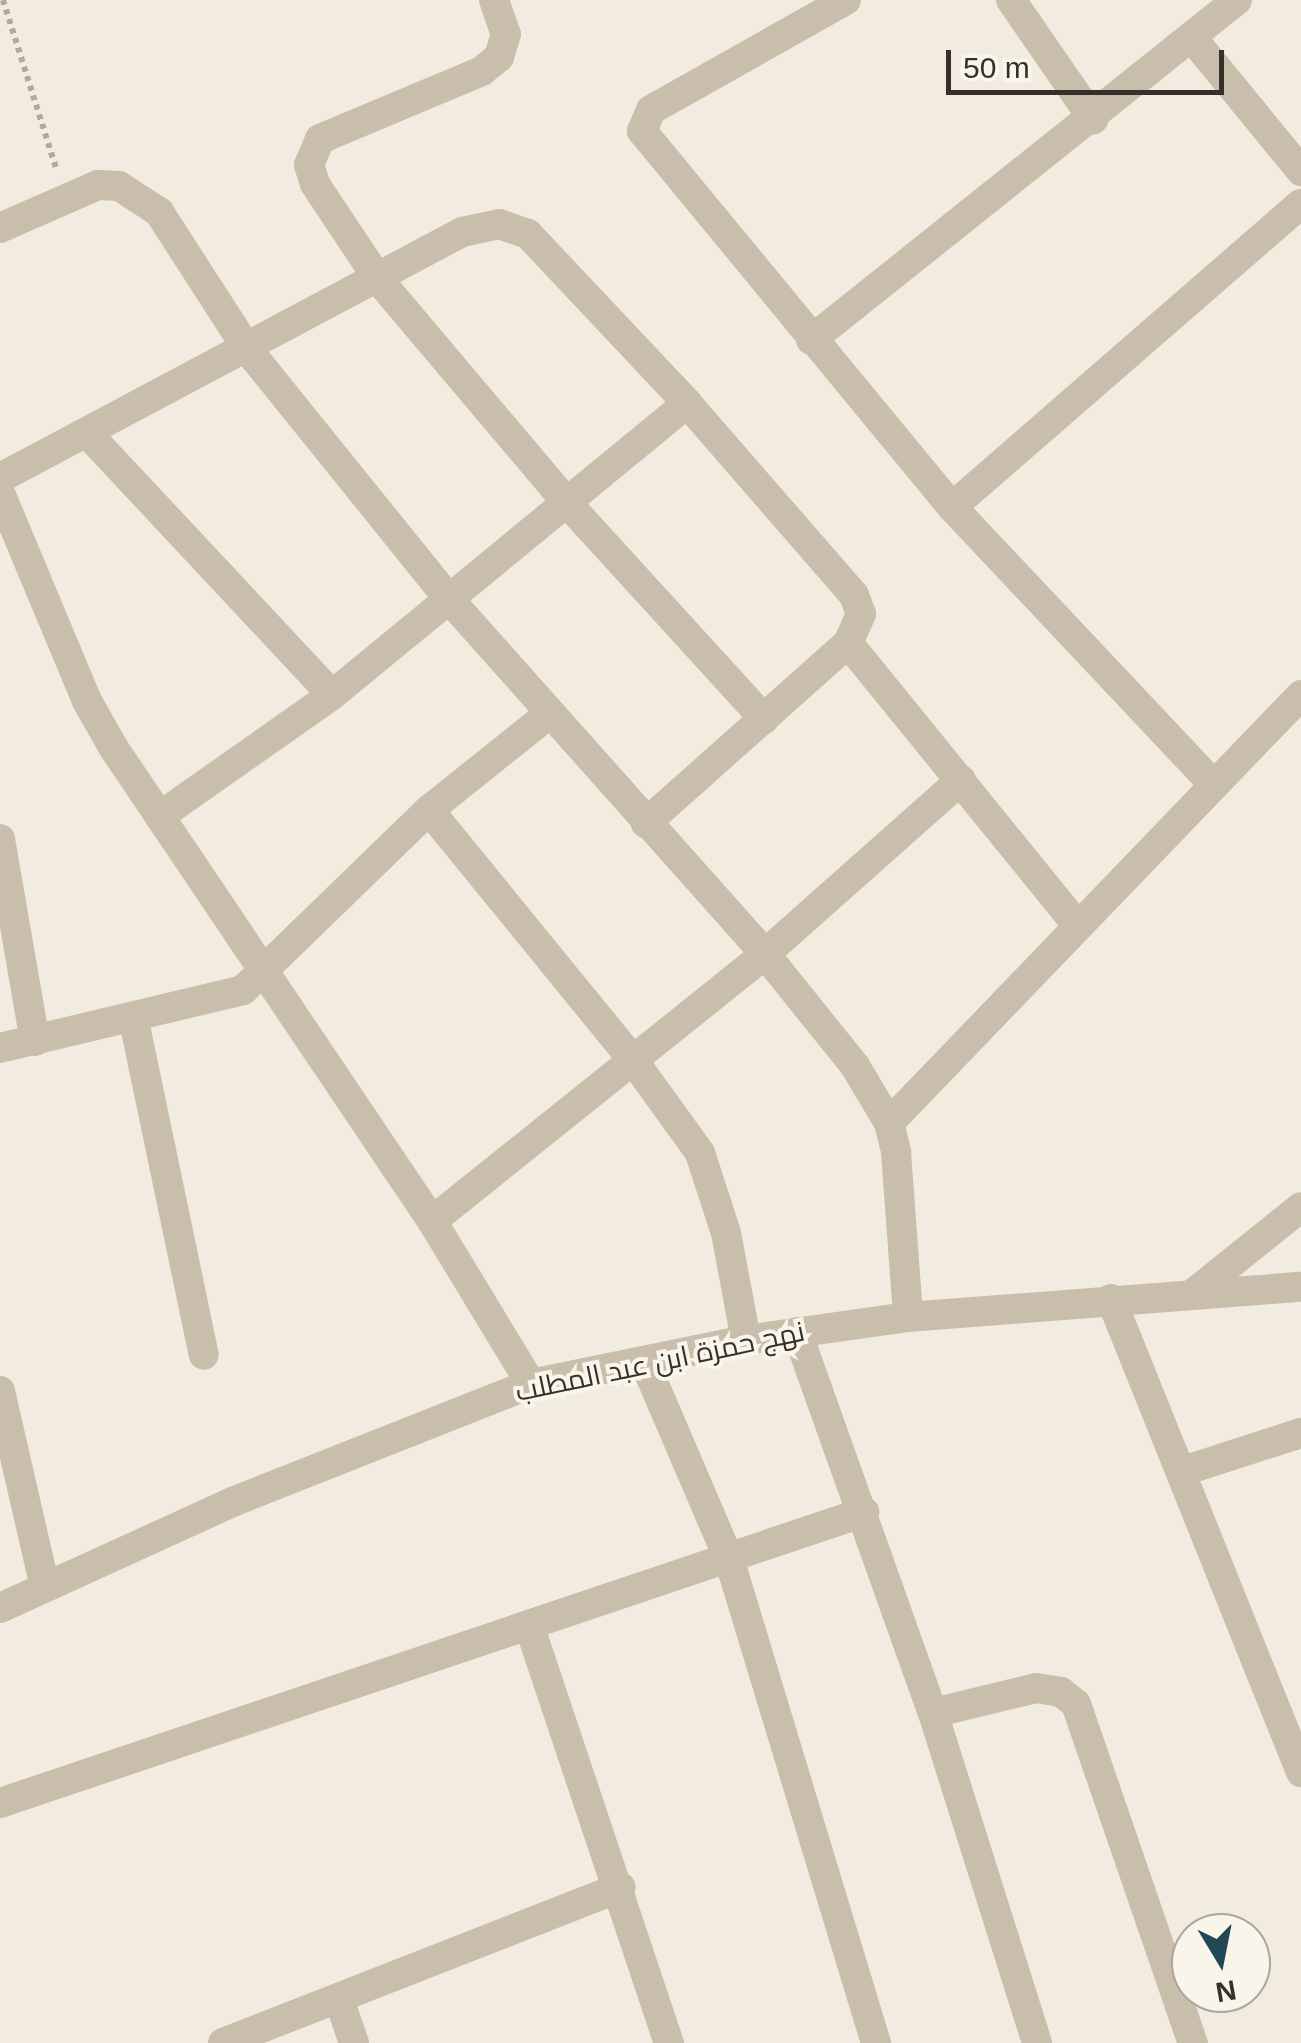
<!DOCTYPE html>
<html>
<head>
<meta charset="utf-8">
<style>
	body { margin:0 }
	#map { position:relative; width:1301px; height:2043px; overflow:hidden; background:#f1ecdf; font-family:Helvetica,Cairo,sans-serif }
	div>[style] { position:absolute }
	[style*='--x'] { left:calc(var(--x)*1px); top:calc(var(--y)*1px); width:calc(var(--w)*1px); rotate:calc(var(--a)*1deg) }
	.path>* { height:6px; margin-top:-3px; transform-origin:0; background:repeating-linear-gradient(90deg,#b4a995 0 5px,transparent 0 10px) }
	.street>* { height:30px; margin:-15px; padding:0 15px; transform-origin:15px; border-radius:15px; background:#c8beab }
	span { translate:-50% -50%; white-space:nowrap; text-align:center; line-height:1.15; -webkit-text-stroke:8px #f9f5eb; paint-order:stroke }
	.street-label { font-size:28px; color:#37302a }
	.north { position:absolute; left:1171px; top:1913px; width:100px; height:100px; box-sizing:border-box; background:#f9f5eb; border:2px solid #aba69e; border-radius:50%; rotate:170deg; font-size:28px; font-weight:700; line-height:40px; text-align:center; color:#37302a }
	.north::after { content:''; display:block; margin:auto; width:35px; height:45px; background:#224856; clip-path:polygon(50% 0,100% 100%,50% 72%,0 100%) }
	.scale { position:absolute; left:946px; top:50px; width:278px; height:45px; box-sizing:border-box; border:5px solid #37302a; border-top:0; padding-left:12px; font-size:30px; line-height:35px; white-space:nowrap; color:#37302a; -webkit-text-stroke:8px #f9f5eb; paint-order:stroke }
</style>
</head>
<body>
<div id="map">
	<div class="path">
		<div style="--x:3;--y:0;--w:179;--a:72.5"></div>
	</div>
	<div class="street">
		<div style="--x:494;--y:0;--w:36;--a:71"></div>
		<div style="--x:506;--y:34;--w:24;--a:107"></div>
		<div style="--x:499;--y:57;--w:22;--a:141"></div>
		<div style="--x:482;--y:71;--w:176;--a:157.2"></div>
		<div style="--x:320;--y:139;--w:28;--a:113"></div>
		<div style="--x:309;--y:165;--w:20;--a:72"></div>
		<div style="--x:315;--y:184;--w:114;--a:56.4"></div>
		<div style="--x:378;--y:279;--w:294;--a:49.8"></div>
		<div style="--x:568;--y:504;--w:291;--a:47.6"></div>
		<div style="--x:846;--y:0;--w:224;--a:150.6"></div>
		<div style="--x:651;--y:110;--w:23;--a:113"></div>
		<div style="--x:642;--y:131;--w:487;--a:50.5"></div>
		<div style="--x:952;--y:507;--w:382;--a:46.7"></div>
		<div style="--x:1011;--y:0;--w:145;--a:55.4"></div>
		<div style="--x:1193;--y:39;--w:171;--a:50.7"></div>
		<div style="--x:0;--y:228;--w:107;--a:-23.7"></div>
		<div style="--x:98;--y:185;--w:21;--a:3"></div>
		<div style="--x:119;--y:186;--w:48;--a:33"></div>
		<div style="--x:159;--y:212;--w:164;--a:57.2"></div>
		<div style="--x:248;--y:350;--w:320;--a:51.1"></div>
		<div style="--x:449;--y:599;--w:475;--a:48.3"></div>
		<div style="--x:765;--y:954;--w:144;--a:51.2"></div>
		<div style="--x:855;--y:1066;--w:66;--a:59.2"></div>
		<div style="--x:889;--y:1123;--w:30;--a:76"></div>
		<div style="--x:896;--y:1152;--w:165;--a:85.8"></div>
		<div style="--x:811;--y:340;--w:545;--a:-38.59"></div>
		<div style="--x:88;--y:434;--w:357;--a:46.9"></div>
		<div style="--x:0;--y:478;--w:523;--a:-28.03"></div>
		<div style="--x:462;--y:232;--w:38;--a:-12"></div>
		<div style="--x:499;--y:224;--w:31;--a:19"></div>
		<div style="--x:528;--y:234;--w:232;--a:46.7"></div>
		<div style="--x:687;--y:403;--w:254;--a:49"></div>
		<div style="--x:854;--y:595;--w:20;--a:70"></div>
		<div style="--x:861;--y:614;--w:32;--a:114"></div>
		<div style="--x:848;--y:643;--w:271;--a:138.3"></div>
		<div style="--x:0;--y:493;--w:225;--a:67.3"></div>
		<div style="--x:87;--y:701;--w:53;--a:60.5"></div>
		<div style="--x:113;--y:747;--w:571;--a:56.06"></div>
		<div style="--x:432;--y:1221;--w:191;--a:58.7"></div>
		<div style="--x:952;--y:507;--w:462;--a:-41"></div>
		<div style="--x:848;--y:643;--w:363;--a:50.9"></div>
		<div style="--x:429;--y:810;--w:323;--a:50.8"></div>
		<div style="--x:633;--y:1060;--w:115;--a:54.2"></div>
		<div style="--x:700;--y:1153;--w:84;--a:72"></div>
		<div style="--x:726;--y:1233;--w:109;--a:79.4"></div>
		<div style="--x:160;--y:816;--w:210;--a:-35.1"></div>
		<div style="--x:332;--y:695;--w:460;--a:-39.4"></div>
		<div style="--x:0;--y:839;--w:205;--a:80.2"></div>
		<div style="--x:134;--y:1021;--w:341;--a:78.2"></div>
		<div style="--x:0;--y:1048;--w:250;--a:-13.4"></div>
		<div style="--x:243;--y:990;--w:259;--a:-44.1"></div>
		<div style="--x:429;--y:810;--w:154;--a:-38.7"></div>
		<div style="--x:889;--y:1123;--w:594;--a:-46.09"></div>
		<div style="--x:432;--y:1221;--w:427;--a:-38.7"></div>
		<div style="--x:765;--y:954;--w:262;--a:-41.6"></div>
		<div style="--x:1194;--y:1293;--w:137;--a:-38.8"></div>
		<div style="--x:1111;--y:1299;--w:510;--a:68.12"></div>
		<div style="--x:797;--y:1332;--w:405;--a:70.4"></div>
		<div style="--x:933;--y:1713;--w:346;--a:72.5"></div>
		<div style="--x:644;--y:1361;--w:219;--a:66.8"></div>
		<div style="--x:730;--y:1562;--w:503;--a:73.12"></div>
		<div style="--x:0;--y:1391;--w:201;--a:77.1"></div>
		<div style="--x:1183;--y:1471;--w:124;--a:-17.9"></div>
		<div style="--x:0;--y:1608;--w:258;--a:-24.5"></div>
		<div style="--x:235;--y:1501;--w:318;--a:-21.6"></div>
		<div style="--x:531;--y:1384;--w:219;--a:-11.6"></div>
		<div style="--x:746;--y:1340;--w:164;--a:-8.1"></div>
		<div style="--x:908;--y:1317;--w:394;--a:-4.4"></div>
		<div style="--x:530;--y:1628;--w:438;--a:71.5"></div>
		<div style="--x:933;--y:1713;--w:106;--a:-13.6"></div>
		<div style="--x:1036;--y:1688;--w:25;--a:9"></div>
		<div style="--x:1061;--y:1692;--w:19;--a:39"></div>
		<div style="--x:1076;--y:1704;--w:359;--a:71"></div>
		<div style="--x:0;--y:1803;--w:912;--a:-18.61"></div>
		<div style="--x:340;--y:2002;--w:43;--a:71.1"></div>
		<div style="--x:223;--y:2043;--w:427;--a:-21.4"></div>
	</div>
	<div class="street-label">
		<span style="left:660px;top:1362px;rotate:-12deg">نهج حمزة ابن عبد المطلب</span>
	</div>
	<div class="north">N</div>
	<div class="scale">50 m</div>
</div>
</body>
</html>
